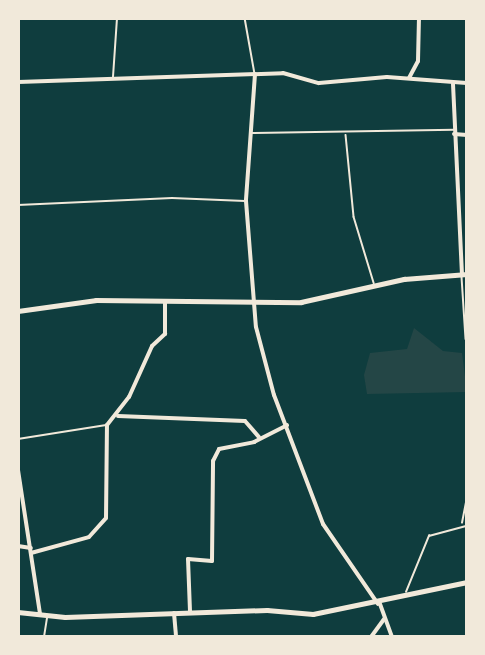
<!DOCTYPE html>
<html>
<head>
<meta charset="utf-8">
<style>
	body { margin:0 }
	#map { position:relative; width:485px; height:655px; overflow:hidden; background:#0f3d3e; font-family:Rubik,sans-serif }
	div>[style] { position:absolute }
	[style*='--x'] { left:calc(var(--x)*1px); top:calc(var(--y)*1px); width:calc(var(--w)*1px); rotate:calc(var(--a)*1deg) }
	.green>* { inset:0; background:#244646 }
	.path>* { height:1.5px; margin:-0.75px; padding:0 0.75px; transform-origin:0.75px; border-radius:0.75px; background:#f1e9da }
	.service>* { height:1.5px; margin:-0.75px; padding:0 0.75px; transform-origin:0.75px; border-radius:0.75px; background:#f1e9da }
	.minor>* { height:4px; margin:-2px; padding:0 2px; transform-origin:2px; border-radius:2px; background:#f1e9da }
	.tertiary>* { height:4.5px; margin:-2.25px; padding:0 2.25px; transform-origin:2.25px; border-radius:2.25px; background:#f1e9da }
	span { translate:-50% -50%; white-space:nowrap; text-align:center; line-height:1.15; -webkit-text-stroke:4.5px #f1e9da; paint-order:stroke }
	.frame { position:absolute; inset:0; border:20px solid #f1e9da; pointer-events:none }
</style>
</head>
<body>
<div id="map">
	<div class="green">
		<div style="clip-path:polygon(414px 328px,443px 351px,462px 353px,467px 392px,367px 394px,364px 375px,370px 353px,407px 349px)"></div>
	</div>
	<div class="path">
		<div style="--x:462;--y:523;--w:25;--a:-79"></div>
	</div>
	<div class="service">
		<div style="--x:245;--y:18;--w:57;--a:79.9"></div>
		<div style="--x:113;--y:77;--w:59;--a:-86.1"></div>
		<div style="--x:252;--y:133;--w:202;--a:-0.9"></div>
		<div style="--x:346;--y:135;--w:82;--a:84.4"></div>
		<div style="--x:354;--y:217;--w:69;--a:73.1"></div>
		<div style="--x:18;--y:205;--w:154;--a:-2.6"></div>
		<div style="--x:172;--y:198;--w:73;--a:2.4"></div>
		<div style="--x:462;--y:277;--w:62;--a:86.3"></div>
		<div style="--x:18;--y:439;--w:89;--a:-9"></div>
		<div style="--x:406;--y:592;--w:61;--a:-67.7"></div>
		<div style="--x:429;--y:536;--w:39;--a:-15"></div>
		<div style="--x:44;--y:637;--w:20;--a:-81"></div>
	</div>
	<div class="minor">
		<div style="--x:255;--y:74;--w:127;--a:94.1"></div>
		<div style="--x:246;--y:201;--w:126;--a:85.5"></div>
		<div style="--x:256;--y:327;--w:70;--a:75.2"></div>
		<div style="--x:274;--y:395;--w:138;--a:69.2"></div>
		<div style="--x:323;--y:524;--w:97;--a:55.5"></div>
		<div style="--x:409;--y:78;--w:19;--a:-62"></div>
		<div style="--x:418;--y:61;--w:43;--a:-88.7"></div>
		<div style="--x:18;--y:82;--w:265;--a:-1.9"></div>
		<div style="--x:283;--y:73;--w:37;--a:16"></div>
		<div style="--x:319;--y:83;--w:68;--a:-5"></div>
		<div style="--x:387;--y:77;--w:80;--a:4.3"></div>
		<div style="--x:453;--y:84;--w:190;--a:87.3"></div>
		<div style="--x:454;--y:134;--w:13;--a:4"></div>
		<div style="--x:118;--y:416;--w:127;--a:2.3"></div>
		<div style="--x:245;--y:421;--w:21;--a:49"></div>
		<div style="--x:18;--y:470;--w:146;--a:81.3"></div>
		<div style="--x:18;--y:546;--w:13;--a:9"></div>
		<div style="--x:31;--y:553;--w:60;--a:-15.4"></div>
		<div style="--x:89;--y:537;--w:25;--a:-48"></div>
		<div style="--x:106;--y:518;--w:93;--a:-89.4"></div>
		<div style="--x:107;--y:425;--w:36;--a:-52"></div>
		<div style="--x:129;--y:397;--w:56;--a:-65.7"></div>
		<div style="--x:152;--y:346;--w:18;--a:-43"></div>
		<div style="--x:165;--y:334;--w:33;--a:-90"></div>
		<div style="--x:380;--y:604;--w:35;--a:70"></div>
		<div style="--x:190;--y:611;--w:52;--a:-92.2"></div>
		<div style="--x:188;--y:559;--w:24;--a:5"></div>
		<div style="--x:212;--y:561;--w:100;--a:-89.4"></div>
		<div style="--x:213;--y:461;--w:13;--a:-63"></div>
		<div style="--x:219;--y:449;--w:36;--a:-11"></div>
		<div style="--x:254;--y:442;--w:37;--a:-27"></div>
		<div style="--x:174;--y:613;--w:24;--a:85"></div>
		<div style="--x:371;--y:637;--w:22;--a:-54"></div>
	</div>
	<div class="tertiary">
		<div style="--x:18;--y:311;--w:79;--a:-8"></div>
		<div style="--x:96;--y:300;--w:205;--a:0.6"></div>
		<div style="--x:301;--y:302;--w:106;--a:-12.6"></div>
		<div style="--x:404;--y:279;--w:63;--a:-4.5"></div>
		<div style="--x:18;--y:612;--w:47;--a:6.1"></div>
		<div style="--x:65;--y:617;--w:202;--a:-2"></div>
		<div style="--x:267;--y:610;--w:46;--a:5"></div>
		<div style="--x:313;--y:614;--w:157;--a:-11.7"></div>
	</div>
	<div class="frame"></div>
</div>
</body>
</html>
